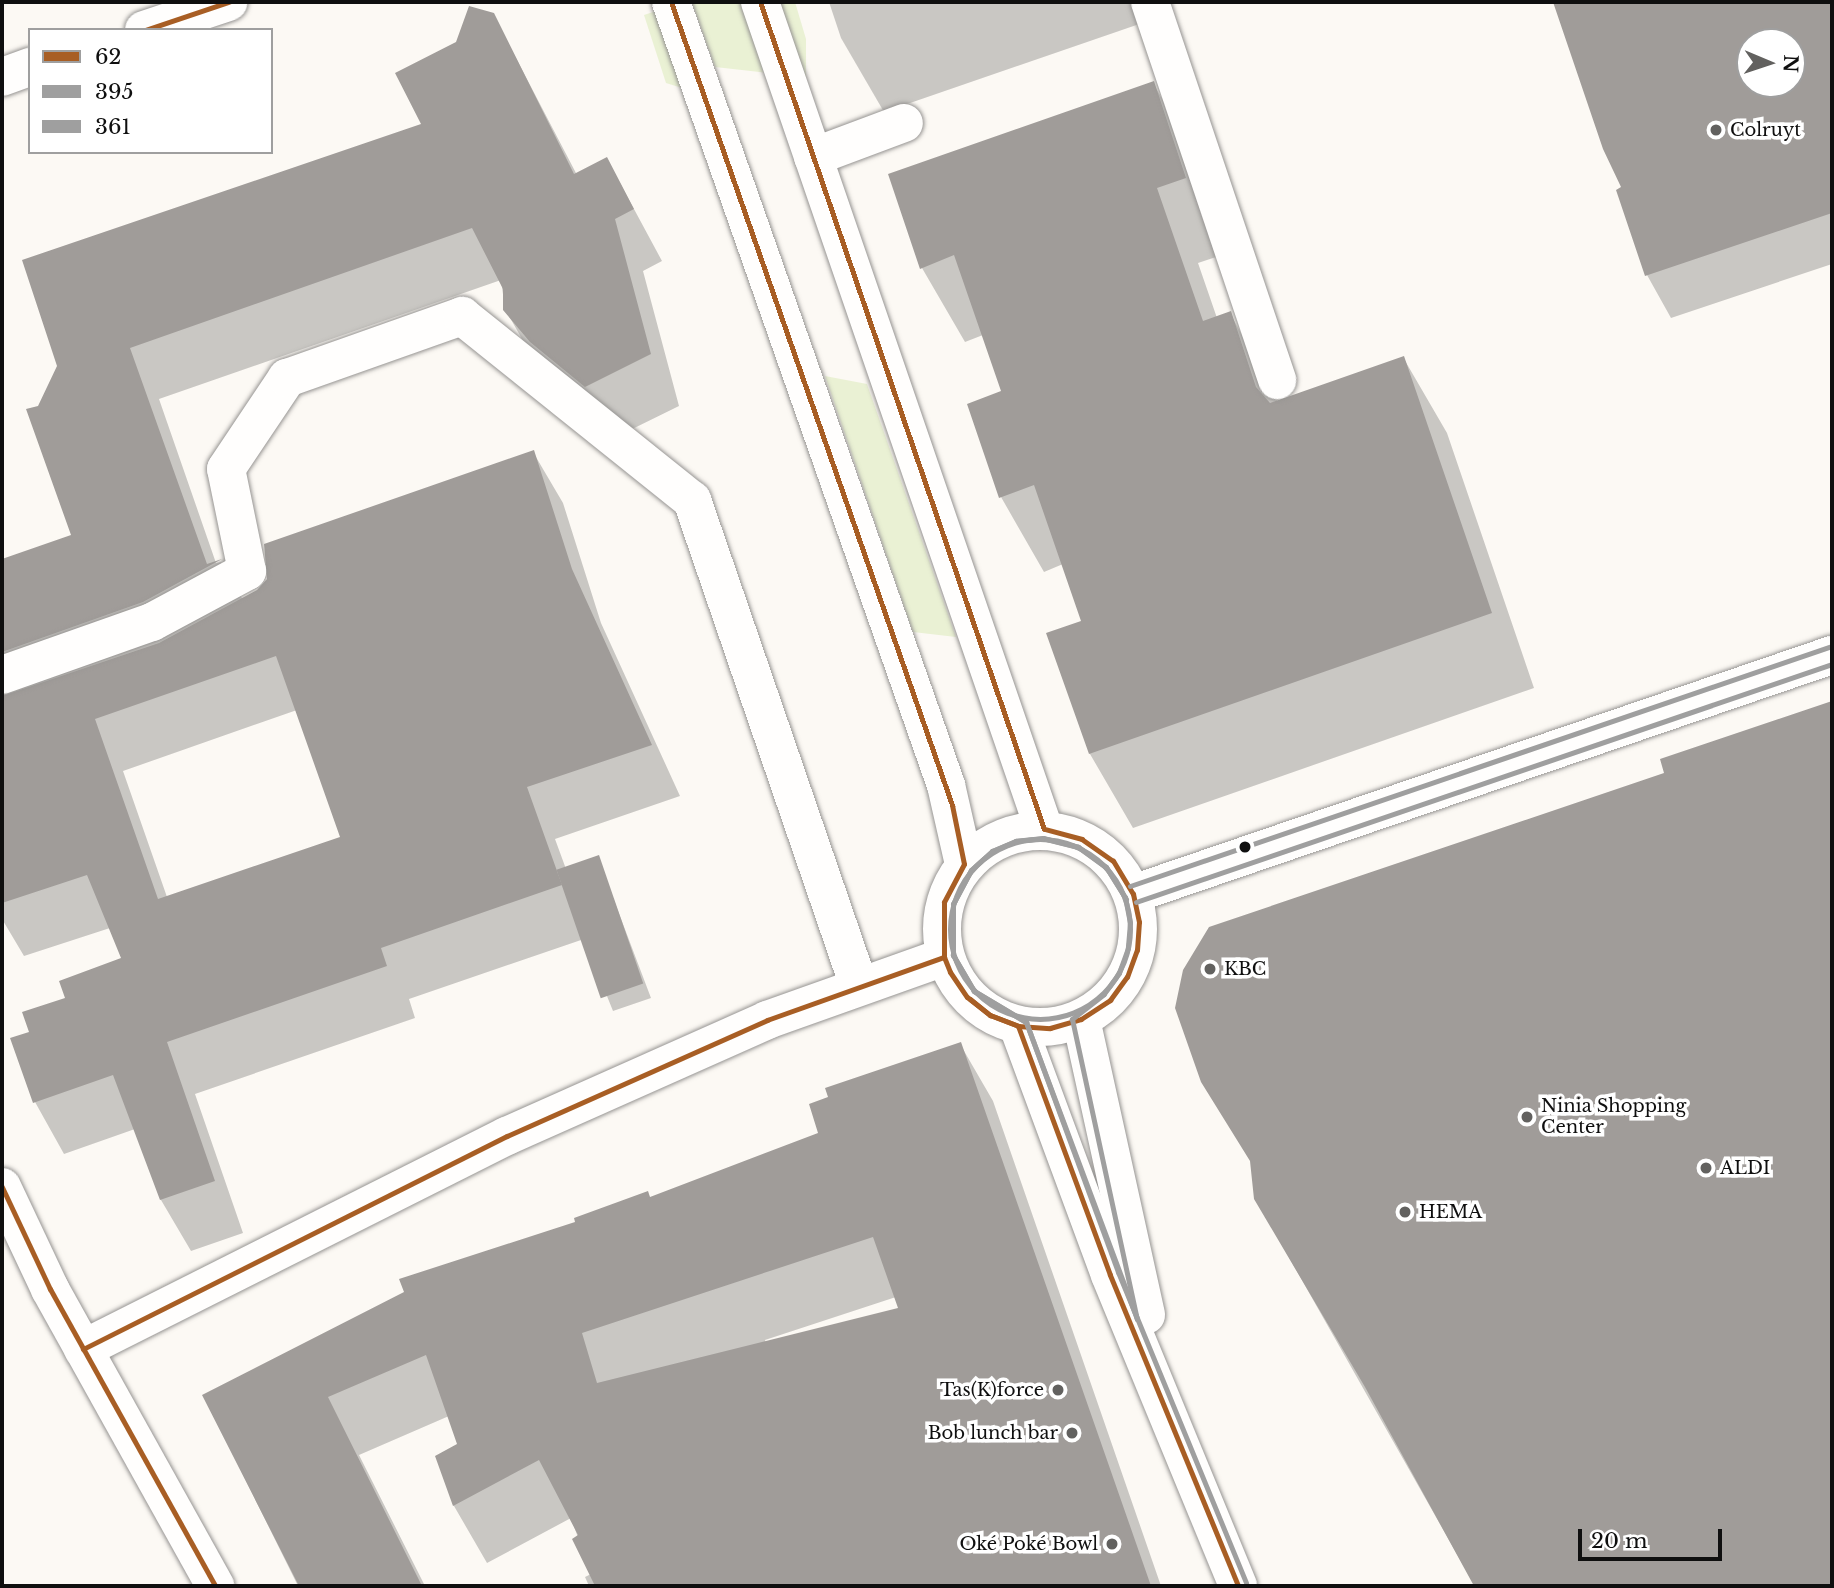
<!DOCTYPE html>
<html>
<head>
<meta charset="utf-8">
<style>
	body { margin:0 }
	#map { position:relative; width:1834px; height:1588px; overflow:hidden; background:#fcf9f4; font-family:"Libre Baskerville",serif }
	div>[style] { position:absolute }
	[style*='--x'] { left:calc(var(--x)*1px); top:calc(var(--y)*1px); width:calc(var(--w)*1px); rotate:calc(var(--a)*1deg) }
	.green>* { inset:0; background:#eaf1d4 }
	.shadow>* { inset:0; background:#0003 }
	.building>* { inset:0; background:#a09c99; transform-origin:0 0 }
	.roads { filter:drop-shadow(0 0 2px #969492) drop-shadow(0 0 2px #969492) }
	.minor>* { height:38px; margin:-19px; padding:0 19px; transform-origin:19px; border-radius:19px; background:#fffefd }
	.minor>.ring { margin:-19px; padding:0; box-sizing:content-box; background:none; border:38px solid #fffefd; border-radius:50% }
	.bus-1>* { height:5px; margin:-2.5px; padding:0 2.5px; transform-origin:2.5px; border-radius:2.5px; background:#a85e24 }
	.bus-2>* { height:5px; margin:-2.5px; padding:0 2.5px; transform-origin:2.5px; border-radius:2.5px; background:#9f9f9f }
	.bus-3>* { height:5px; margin:-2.5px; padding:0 2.5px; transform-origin:2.5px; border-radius:2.5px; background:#9f9f9f }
	.bus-3>.ring { margin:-2.5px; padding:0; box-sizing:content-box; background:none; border:5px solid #9f9f9f; border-radius:50% }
	.dots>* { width:19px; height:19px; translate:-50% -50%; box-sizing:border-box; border:4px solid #fff; border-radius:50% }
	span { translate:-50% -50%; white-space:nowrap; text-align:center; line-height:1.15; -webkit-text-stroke:7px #fff; paint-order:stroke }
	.poi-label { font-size:18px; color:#0f0f0f }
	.left { translate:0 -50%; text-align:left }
	.right { translate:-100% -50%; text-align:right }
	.frame { position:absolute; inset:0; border:4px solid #0f0f0f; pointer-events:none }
	.legend { position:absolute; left:28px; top:28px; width:245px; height:126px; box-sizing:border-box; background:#fff; border:2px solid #9f9f9f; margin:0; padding:9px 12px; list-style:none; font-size:21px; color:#0f0f0f }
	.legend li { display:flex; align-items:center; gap:14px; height:35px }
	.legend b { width:35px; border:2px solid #9f9f9f }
	.north { position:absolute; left:1736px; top:28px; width:70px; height:70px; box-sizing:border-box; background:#fff; border:2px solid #9f9f9f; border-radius:50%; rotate:92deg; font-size:19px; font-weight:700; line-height:28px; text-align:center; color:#0f0f0f }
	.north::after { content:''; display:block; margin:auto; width:24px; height:32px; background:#62615f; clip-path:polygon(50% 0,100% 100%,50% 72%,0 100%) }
	.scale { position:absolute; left:1578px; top:1529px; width:144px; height:32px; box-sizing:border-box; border:4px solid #0f0f0f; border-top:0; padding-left:9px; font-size:21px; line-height:24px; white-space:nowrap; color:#0f0f0f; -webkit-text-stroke:5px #fff; paint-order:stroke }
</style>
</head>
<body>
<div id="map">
	<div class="green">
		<div style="clip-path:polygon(692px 2px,743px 2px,769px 73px,715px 67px)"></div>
		<div style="clip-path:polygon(774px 2px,795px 2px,806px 39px,806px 85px)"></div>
		<div style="clip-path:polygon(662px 9px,682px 88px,666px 83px,644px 15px)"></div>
		<div style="clip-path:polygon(825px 376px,867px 384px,956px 637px,913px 632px)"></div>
	</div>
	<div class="shadow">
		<div style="clip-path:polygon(829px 2px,1145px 2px,1151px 20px,884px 112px,841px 38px)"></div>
		<div style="clip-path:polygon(evenodd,1555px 2px,1832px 2px,1832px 264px,1671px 318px,1647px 275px,1624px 188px,1605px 149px,1555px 2px,1750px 42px,1792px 42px,1792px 84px,1750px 84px,1750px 42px)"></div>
		<div style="clip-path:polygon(evenodd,493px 14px,577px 175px,607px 159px,662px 261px,643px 271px,679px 406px,616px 437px,535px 362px,505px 309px,501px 280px,159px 399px,216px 563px,221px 562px,243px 600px,533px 452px,563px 503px,601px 623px,680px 796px,555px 839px,566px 869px,598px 858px,651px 998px,613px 1011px,584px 939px,409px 999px,415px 1018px,195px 1094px,243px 1233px,191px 1251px,161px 1200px,135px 1129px,64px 1154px,35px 1102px,31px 1033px,123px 959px,110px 928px,24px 956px,2px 919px,2px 561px,73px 536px,39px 407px,424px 125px,457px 44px,493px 14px,297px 710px,342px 838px,167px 897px,123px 771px,297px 710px)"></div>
		<div style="clip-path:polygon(1153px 83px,1196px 158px,1228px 253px,1198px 263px,1217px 318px,1230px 313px,1278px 402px,1404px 359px,1447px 433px,1534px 688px,1133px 828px,1090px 754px,1049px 634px,1083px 622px,1063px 564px,1044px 572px,1001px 497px,1003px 392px,983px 335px,965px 342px,922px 268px)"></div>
		<div style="clip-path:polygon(1832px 703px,1832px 1586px,1475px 1586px,1256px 1199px,1666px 774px,1662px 760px)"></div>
		<div style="clip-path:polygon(evenodd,960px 1044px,993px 1101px,1161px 1586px,998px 1586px,952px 1457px,913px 1470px,944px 1586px,589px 1586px,585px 1577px,591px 1574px,571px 1518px,487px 1563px,454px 1506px,437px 1457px,459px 1445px,449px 1416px,359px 1455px,425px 1586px,298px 1586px,204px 1396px,651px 1198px,821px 1134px,960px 1044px,896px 1297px,900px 1310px,766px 1343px,765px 1340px,896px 1297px)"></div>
	</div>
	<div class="building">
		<div style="clip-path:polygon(evenodd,1553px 2px,1832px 2px,1832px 213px,1645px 276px,1616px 190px,1621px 187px,1603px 149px,1553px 2px,1750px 42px,1792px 42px,1792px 84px,1750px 84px,1750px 42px)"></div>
		<div style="clip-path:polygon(469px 6px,494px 13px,574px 174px,607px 157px,634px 209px,615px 219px,651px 354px,585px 387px,530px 342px,503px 310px,503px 289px,472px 228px,130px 348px,207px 564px,222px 559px,143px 602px,2px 652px,2px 559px,71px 535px,26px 409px,38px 406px,57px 366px,22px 260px,421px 124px,395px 73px,456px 42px)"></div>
		<div style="clip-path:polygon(1154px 81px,1186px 178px,1157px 188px,1203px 321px,1231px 311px,1256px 387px,1270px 403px,1404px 356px,1492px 613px,1089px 754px,1046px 633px,1081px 621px,1034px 485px,999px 498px,967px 404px,1001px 391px,954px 255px,920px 269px,888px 174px)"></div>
		<div style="clip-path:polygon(evenodd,534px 450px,572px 569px,652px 745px,527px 787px,562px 885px,381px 948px,387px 966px,167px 1042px,215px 1181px,160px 1200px,113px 1075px,33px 1103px,10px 1038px,29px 1032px,22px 1012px,65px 998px,59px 981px,121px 958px,87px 875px,2px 903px,2px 696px,159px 643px,257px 590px,267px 579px,264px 544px,534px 450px,276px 656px,340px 837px,158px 899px,95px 719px,276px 656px)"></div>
		<div style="clip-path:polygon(1832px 701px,1832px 1586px,1474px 1586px,1365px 1387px,1254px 1199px,1250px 1161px,1201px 1082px,1175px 1008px,1183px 970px,1209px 927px,1664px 773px,1660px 759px)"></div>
		<div style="left:599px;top:855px;width:136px;height:45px;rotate:71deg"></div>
		<div style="clip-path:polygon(evenodd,961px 1042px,1151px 1586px,595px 1586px,572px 1539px,578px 1535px,539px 1460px,453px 1506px,435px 1456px,457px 1444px,426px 1355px,328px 1397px,422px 1586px,299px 1586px,202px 1395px,404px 1292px,399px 1279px,575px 1222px,574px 1218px,648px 1191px,650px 1197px,818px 1133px,809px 1104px,828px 1097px,825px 1088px,961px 1042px,873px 1237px,898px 1308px,597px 1383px,582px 1333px,873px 1237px)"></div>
	</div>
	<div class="roads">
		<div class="minor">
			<div style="--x:671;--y:2;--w:830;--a:70.65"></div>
			<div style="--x:946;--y:785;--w:81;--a:77.2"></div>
			<div style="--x:760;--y:2;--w:874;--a:71.05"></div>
			<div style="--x:1150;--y:2;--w:399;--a:71.4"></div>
			<div style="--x:144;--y:30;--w:89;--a:-18.4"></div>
			<div style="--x:2;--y:77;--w:30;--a:-20"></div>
			<div style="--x:813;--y:157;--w:97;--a:-20.5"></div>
			<div style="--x:2;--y:675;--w:159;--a:-19.5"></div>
			<div style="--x:152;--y:622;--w:108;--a:-28.2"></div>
			<div style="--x:247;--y:571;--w:104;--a:-101.6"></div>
			<div style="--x:226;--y:469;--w:110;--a:-56.2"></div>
			<div style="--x:287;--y:378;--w:186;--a:-19.5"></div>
			<div style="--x:462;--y:316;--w:295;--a:38.7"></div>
			<div style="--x:692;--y:500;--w:514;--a:71.04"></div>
			<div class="ring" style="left:942px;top:831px;width:158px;height:158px"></div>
			<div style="--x:1133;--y:894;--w:739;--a:-18.88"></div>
			<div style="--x:1081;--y:1019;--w:303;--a:77.6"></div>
			<div style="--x:1018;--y:1026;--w:265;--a:69.7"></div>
			<div style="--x:1110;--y:1275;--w:336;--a:67.6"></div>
			<div style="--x:2;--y:1187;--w:113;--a:64.8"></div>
			<div style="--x:50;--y:1289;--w:340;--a:60.9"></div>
			<div style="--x:83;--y:1349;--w:474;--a:-26.7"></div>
			<div style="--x:507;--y:1136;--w:285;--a:-24"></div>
			<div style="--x:767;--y:1020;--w:188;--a:-19.6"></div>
		</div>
	</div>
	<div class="bus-1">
		<div style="--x:671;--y:2;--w:851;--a:70.71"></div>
		<div style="--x:952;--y:805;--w:60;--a:78.5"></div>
		<div style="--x:964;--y:864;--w:43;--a:117.8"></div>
		<div style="--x:944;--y:902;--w:55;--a:90"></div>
		<div style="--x:944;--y:957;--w:16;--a:68"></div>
		<div style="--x:950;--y:972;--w:30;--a:56"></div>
		<div style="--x:967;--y:997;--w:29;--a:38"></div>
		<div style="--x:990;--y:1015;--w:30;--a:21"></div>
		<div style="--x:1018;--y:1026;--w:32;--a:4"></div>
		<div style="--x:1050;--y:1028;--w:32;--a:-16"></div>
		<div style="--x:1081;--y:1019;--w:35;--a:-33"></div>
		<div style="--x:1110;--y:1000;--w:29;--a:-54"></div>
		<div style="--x:1127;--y:977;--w:29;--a:-70"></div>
		<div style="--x:1137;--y:950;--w:28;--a:-86"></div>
		<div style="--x:1139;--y:922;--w:29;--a:-102"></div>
		<div style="--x:1133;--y:894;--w:39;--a:-121"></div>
		<div style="--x:1113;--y:861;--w:38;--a:-145"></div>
		<div style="--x:1082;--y:839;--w:39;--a:-165"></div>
		<div style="--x:1044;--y:829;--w:874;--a:-108.95"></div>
		<div style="--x:145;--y:30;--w:88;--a:-18.6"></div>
		<div style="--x:970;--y:999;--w:26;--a:39"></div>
		<div style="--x:990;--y:1015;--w:30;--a:21"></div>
		<div style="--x:1018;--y:1026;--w:265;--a:69.7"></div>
		<div style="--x:1110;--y:1275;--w:336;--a:67.6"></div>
		<div style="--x:2;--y:1187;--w:113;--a:64.8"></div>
		<div style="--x:50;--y:1289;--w:340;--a:60.9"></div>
		<div style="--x:83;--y:1349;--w:474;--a:-26.7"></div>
		<div style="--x:507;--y:1136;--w:285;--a:-24"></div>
		<div style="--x:767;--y:1020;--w:188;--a:-19.6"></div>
	</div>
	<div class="bus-2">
		<div style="--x:1043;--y:838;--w:36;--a:14"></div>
		<div style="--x:1078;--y:847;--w:34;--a:36"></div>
		<div style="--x:1106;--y:867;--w:36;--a:58"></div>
		<div style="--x:1125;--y:897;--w:26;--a:79"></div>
		<div style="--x:1130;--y:923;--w:25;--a:95"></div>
		<div style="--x:1128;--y:948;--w:27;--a:110"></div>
		<div style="--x:1119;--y:973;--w:26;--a:126"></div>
		<div style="--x:1104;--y:994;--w:41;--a:142"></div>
		<div style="--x:1072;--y:1019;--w:307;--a:77.8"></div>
		<div style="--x:1137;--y:1319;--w:317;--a:-110.5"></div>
		<div style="--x:1026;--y:1022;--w:61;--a:-149.2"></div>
		<div style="--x:974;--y:991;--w:42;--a:-120.3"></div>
		<div style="--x:953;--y:955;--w:51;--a:-90"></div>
		<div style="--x:953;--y:904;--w:38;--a:-62"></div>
		<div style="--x:971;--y:870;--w:28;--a:-42"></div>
		<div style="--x:992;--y:851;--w:26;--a:-23"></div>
		<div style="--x:1016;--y:841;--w:27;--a:-6"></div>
		<div style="--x:1136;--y:902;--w:736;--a:-18.88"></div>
	</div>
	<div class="bus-3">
		<div class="ring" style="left:950px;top:839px;width:175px;height:175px"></div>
		<div style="--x:1130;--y:886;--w:739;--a:-18.88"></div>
		<div style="--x:1126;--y:899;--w:38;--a:-122"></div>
		<div style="--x:1106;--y:867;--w:34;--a:-144"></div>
		<div style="--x:1078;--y:847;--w:36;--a:-166"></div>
		<div style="--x:1043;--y:838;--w:27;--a:174"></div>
		<div style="--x:1016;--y:841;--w:26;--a:157"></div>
		<div style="--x:992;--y:851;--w:28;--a:138"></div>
		<div style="--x:971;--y:870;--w:38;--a:118"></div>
		<div style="--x:953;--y:904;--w:51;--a:90"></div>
		<div style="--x:953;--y:955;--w:42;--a:59.7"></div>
		<div style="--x:974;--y:991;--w:61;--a:30.8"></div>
		<div style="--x:1026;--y:1022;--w:266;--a:69.8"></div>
		<div style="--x:1118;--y:1272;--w:336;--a:67.6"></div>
	</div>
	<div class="dots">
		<div style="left:1716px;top:130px;background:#62615f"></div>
		<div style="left:1245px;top:847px;background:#0f0f0f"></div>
		<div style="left:1210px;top:969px;background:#62615f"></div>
		<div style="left:1527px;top:1117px;background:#62615f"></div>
		<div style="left:1706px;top:1168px;background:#62615f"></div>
		<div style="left:1405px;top:1212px;background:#62615f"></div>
		<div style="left:1058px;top:1390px;background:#62615f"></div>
		<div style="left:1072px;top:1433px;background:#62615f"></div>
		<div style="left:1112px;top:1544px;background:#62615f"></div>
	</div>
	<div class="poi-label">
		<span class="left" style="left:1730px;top:130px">Colruyt</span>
		<span class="left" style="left:1224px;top:969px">KBC</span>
		<span class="left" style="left:1541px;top:1117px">Ninia Shopping<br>Center</span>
		<span class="left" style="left:1720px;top:1168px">ALDI</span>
		<span class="left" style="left:1419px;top:1212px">HEMA</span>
		<span class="right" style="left:1044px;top:1390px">Tas(K)force</span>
		<span class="right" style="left:1058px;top:1433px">Bob lunch bar</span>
		<span class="right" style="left:1098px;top:1544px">Oké Poké Bowl</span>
	</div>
	<div class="frame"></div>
	<ul class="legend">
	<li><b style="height:9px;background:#a85e24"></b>62</li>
	<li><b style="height:9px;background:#9f9f9f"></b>395</li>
	<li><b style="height:9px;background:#9f9f9f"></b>361</li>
	</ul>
	<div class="north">N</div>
	<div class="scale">20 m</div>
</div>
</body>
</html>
